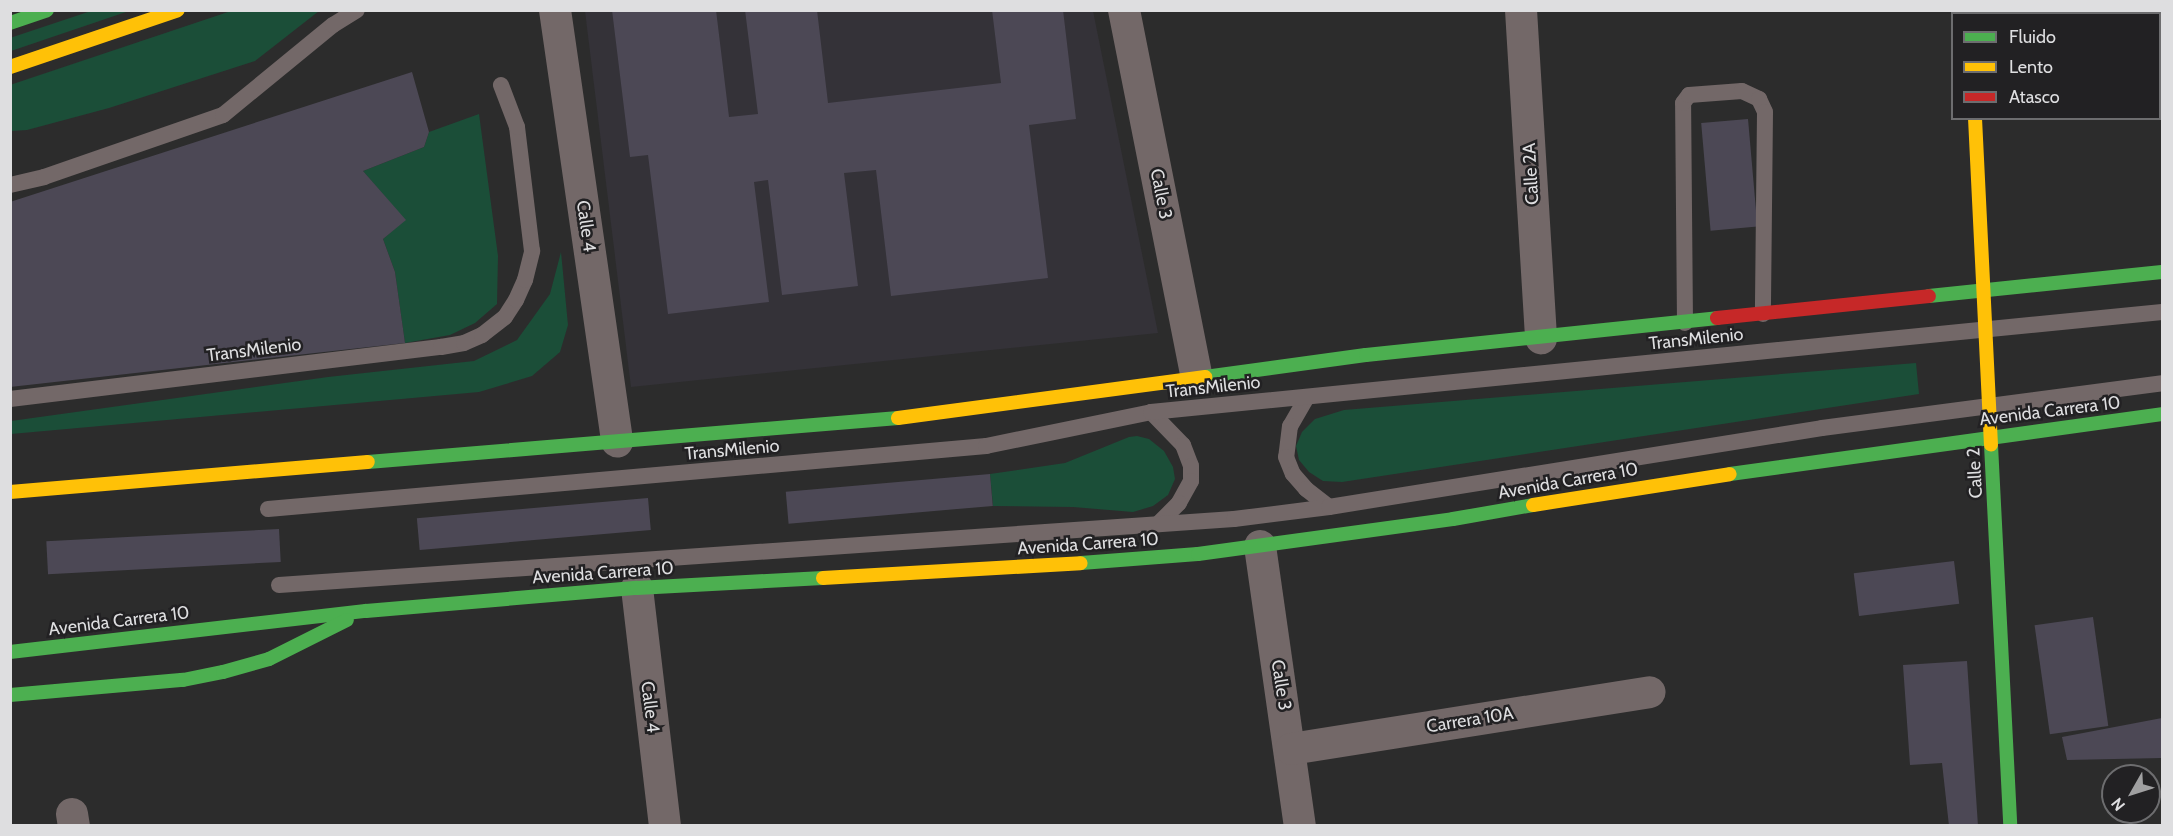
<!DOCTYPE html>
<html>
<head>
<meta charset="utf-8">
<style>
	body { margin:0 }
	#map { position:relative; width:2173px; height:836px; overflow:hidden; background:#2c2c2c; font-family:Cabin,sans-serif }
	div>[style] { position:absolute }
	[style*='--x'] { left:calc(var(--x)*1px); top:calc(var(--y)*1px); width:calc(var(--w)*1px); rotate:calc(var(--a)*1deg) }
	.built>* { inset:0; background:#343238 }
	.green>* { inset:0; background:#1b4e38 }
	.building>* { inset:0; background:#4c4855; transform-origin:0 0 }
	.lane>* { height:16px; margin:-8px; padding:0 8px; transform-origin:8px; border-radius:8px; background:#736868 }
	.street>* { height:32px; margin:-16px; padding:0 16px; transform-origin:16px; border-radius:16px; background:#736868 }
	.fast>* { height:14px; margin:-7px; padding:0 7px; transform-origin:7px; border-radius:7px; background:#4caf50 }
	.slow>* { height:14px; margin:-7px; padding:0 7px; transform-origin:7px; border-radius:7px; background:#ffc107 }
	.jam>* { height:14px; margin:-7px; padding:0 7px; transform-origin:7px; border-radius:7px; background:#c62828 }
	span { translate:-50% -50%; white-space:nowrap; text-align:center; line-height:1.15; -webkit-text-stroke:5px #222123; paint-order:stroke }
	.street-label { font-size:18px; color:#dedee0 }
	.frame { position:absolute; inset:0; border:12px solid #dedee0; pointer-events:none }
	.legend { position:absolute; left:1951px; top:12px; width:210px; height:108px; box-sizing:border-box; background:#222123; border:2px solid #6d6d6f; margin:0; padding:8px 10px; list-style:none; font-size:18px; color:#dedee0 }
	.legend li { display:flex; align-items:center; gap:12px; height:30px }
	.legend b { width:30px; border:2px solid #6d6d6f }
	.north { position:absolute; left:2101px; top:764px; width:60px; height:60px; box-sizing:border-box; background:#222123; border:2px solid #6d6d6f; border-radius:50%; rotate:231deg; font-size:16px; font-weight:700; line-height:24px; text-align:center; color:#dedee0 }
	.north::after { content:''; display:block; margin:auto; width:21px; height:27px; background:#a0a0a1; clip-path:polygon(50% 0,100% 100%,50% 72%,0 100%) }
</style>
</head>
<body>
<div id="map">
	<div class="built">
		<div style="clip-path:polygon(585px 11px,1093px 11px,1158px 333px,631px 387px)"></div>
	</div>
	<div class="green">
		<div style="clip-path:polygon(91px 11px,129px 11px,11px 51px,10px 38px)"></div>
		<div style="clip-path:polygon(231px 11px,319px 11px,255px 61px,109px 108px,27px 130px,11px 131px,10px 85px)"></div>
		<div style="clip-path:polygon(479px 114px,498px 256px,497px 304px,475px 323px,450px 335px,405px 343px,395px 272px,383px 239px,405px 220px,363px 171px,424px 147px,429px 132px)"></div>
		<div style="clip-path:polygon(561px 252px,568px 325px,560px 352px,532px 376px,479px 392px,11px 434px,11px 421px,328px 377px,474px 361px,517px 340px,550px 294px)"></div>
		<div style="clip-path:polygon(1916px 363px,1919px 394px,1342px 482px,1323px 481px,1309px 472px,1299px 460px,1296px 446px,1302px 432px,1315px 419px,1344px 410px)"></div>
		<div style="clip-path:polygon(1137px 436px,1149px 439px,1164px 451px,1173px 467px,1175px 479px,1168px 495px,1153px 506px,1133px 512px,1073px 507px,993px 506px,990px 474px,1065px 463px,1129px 437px)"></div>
	</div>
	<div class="building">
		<div style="clip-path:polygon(612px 10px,716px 10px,729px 117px,758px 114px,745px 10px,817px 10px,828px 103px,1001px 83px,992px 10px,1063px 10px,1076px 119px,1029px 125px,1048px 278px,891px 296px,876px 170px,844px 173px,858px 286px,782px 295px,768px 180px,754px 182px,769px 302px,668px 314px,648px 155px,630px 157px)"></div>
		<div style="clip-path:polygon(1997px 10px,2162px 10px,2162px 103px,2160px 103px,2160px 14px,1997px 14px)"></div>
		<div style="clip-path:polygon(412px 72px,429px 132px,424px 147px,363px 171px,406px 220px,383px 239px,395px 272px,405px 343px,10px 387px,10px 202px)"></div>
		<div style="left:1748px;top:119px;width:108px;height:47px;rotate:85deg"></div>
		<div style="left:990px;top:474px;width:32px;height:205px;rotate:85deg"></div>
		<div style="left:648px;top:498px;width:32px;height:232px;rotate:85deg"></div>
		<div style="left:279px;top:529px;width:33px;height:233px;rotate:87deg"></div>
		<div style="left:1954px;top:561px;width:43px;height:101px;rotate:83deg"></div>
		<div style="left:2093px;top:617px;width:110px;height:59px;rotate:82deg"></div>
		<div style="clip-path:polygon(1967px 661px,1978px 826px,1949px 826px,1942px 763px,1910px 765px,1903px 665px)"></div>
		<div style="clip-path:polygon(2162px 718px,2162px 758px,2067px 760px,2062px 737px)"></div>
	</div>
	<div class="lane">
		<div style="--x:10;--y:185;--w:35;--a:-13"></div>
		<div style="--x:44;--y:177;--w:189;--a:-19.1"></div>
		<div style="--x:223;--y:115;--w:142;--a:-39.3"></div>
		<div style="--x:333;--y:25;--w:28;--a:-32"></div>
		<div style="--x:1685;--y:323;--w:220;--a:-90.5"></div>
		<div style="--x:1683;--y:103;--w:10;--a:-53"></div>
		<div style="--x:1689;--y:95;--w:53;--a:-4.3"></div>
		<div style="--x:1742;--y:91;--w:19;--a:25"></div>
		<div style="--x:1759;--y:99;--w:14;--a:65"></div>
		<div style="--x:1765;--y:112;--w:202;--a:90.6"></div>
		<div style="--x:1307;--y:397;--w:34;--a:120"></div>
		<div style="--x:1290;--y:426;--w:31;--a:97"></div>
		<div style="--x:1286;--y:457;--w:18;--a:68"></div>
		<div style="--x:1293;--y:474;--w:20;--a:49"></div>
		<div style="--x:1306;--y:489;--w:29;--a:38"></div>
		<div style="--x:10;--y:399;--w:434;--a:-6.9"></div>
		<div style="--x:441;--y:347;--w:23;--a:-10"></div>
		<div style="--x:464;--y:343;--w:20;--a:-24"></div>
		<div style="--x:482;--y:335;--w:29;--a:-38"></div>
		<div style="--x:505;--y:317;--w:20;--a:-57"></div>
		<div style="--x:516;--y:300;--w:22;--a:-66"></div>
		<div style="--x:525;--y:280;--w:30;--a:-76"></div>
		<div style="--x:532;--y:251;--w:125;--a:-96.9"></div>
		<div style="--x:517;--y:127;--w:45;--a:-110.9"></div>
		<div style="--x:1151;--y:412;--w:46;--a:45.9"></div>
		<div style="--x:1183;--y:445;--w:22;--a:69"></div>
		<div style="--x:1191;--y:466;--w:15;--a:90"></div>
		<div style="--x:1191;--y:481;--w:25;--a:119"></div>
		<div style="--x:1179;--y:503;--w:30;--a:135"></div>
		<div style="--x:268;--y:509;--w:721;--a:-5.01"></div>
		<div style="--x:986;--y:446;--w:168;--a:-11.6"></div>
		<div style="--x:1151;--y:412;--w:1016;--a:-5.65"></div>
		<div style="--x:279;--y:585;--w:957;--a:-3.95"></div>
		<div style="--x:1234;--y:519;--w:96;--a:-7.2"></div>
		<div style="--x:1329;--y:507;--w:499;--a:-9.1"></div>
		<div style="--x:1822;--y:428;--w:343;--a:-7.5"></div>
	</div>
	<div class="street">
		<div style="--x:555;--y:10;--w:436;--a:81.8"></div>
		<div style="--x:1124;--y:10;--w:375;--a:78.8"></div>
		<div style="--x:1521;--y:10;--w:329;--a:86.5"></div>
		<div style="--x:1260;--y:546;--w:283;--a:81.9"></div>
		<div style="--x:637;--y:588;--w:240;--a:83.3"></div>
		<div style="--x:1291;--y:749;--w:363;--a:-9"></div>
		<div style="--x:72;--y:814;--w:12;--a:81"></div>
	</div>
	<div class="fast">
		<div style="--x:1970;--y:10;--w:4;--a:90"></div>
		<div style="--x:10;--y:23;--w:39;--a:-19"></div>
		<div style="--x:1929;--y:296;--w:234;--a:-5.9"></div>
		<div style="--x:1205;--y:377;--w:162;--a:-7.8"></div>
		<div style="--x:1366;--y:355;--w:353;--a:-6"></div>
		<div style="--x:1991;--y:445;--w:381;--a:87.1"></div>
		<div style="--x:368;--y:462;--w:532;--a:-4.75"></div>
		<div style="--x:1730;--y:474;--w:436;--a:-7.9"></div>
		<div style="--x:1081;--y:563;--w:117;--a:-4.4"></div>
		<div style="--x:1198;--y:554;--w:257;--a:-7.8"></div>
		<div style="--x:1453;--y:519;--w:81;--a:-9.9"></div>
		<div style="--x:10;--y:652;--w:358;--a:-6.6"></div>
		<div style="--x:366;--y:611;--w:272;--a:-4.9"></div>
		<div style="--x:637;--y:588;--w:186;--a:-3.1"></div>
		<div style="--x:10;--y:695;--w:174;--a:-5"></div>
		<div style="--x:183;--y:680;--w:41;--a:-11.3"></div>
		<div style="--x:223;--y:672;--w:48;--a:-15.8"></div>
		<div style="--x:269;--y:659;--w:87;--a:-26.6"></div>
	</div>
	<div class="slow">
		<div style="--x:10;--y:67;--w:177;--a:-18.7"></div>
		<div style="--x:1975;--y:118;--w:327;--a:87.2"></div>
		<div style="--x:898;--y:418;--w:310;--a:-7.6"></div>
		<div style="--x:10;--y:492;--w:359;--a:-4.8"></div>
		<div style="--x:1533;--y:505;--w:199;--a:-8.9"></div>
		<div style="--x:823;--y:578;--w:258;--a:-3.3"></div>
	</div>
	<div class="jam">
		<div style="--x:1717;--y:318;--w:213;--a:-5.9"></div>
	</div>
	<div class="street-label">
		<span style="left:1531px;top:174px;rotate:-93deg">Calle 2A</span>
		<span style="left:1161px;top:194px;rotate:79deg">Calle 3</span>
		<span style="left:586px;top:226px;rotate:82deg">Calle 4</span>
		<span style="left:1696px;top:339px;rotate:-6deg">TransMilenio</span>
		<span style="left:254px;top:350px;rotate:-7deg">TransMilenio</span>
		<span style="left:1213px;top:387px;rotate:-6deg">TransMilenio</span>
		<span style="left:2050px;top:411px;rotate:-7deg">Avenida Carrera 10</span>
		<span style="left:732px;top:450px;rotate:-5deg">TransMilenio</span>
		<span style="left:1975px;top:473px;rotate:-93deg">Calle 2</span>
		<span style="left:1568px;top:481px;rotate:-10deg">Avenida Carrera 10</span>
		<span style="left:1088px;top:544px;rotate:-4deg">Avenida Carrera 10</span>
		<span style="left:603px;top:573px;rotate:-4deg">Avenida Carrera 10</span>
		<span style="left:119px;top:621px;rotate:-7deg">Avenida Carrera 10</span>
		<span style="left:1281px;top:685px;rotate:81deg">Calle 3</span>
		<span style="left:650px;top:707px;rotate:83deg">Calle 4</span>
		<span style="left:1470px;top:720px;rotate:-9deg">Carrera 10A</span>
	</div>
	<div class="frame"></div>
	<ul class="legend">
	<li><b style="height:8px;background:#4caf50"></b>Fluido</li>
	<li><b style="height:8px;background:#ffc107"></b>Lento</li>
	<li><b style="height:8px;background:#c62828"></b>Atasco</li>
	</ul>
	<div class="north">N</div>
</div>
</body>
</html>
